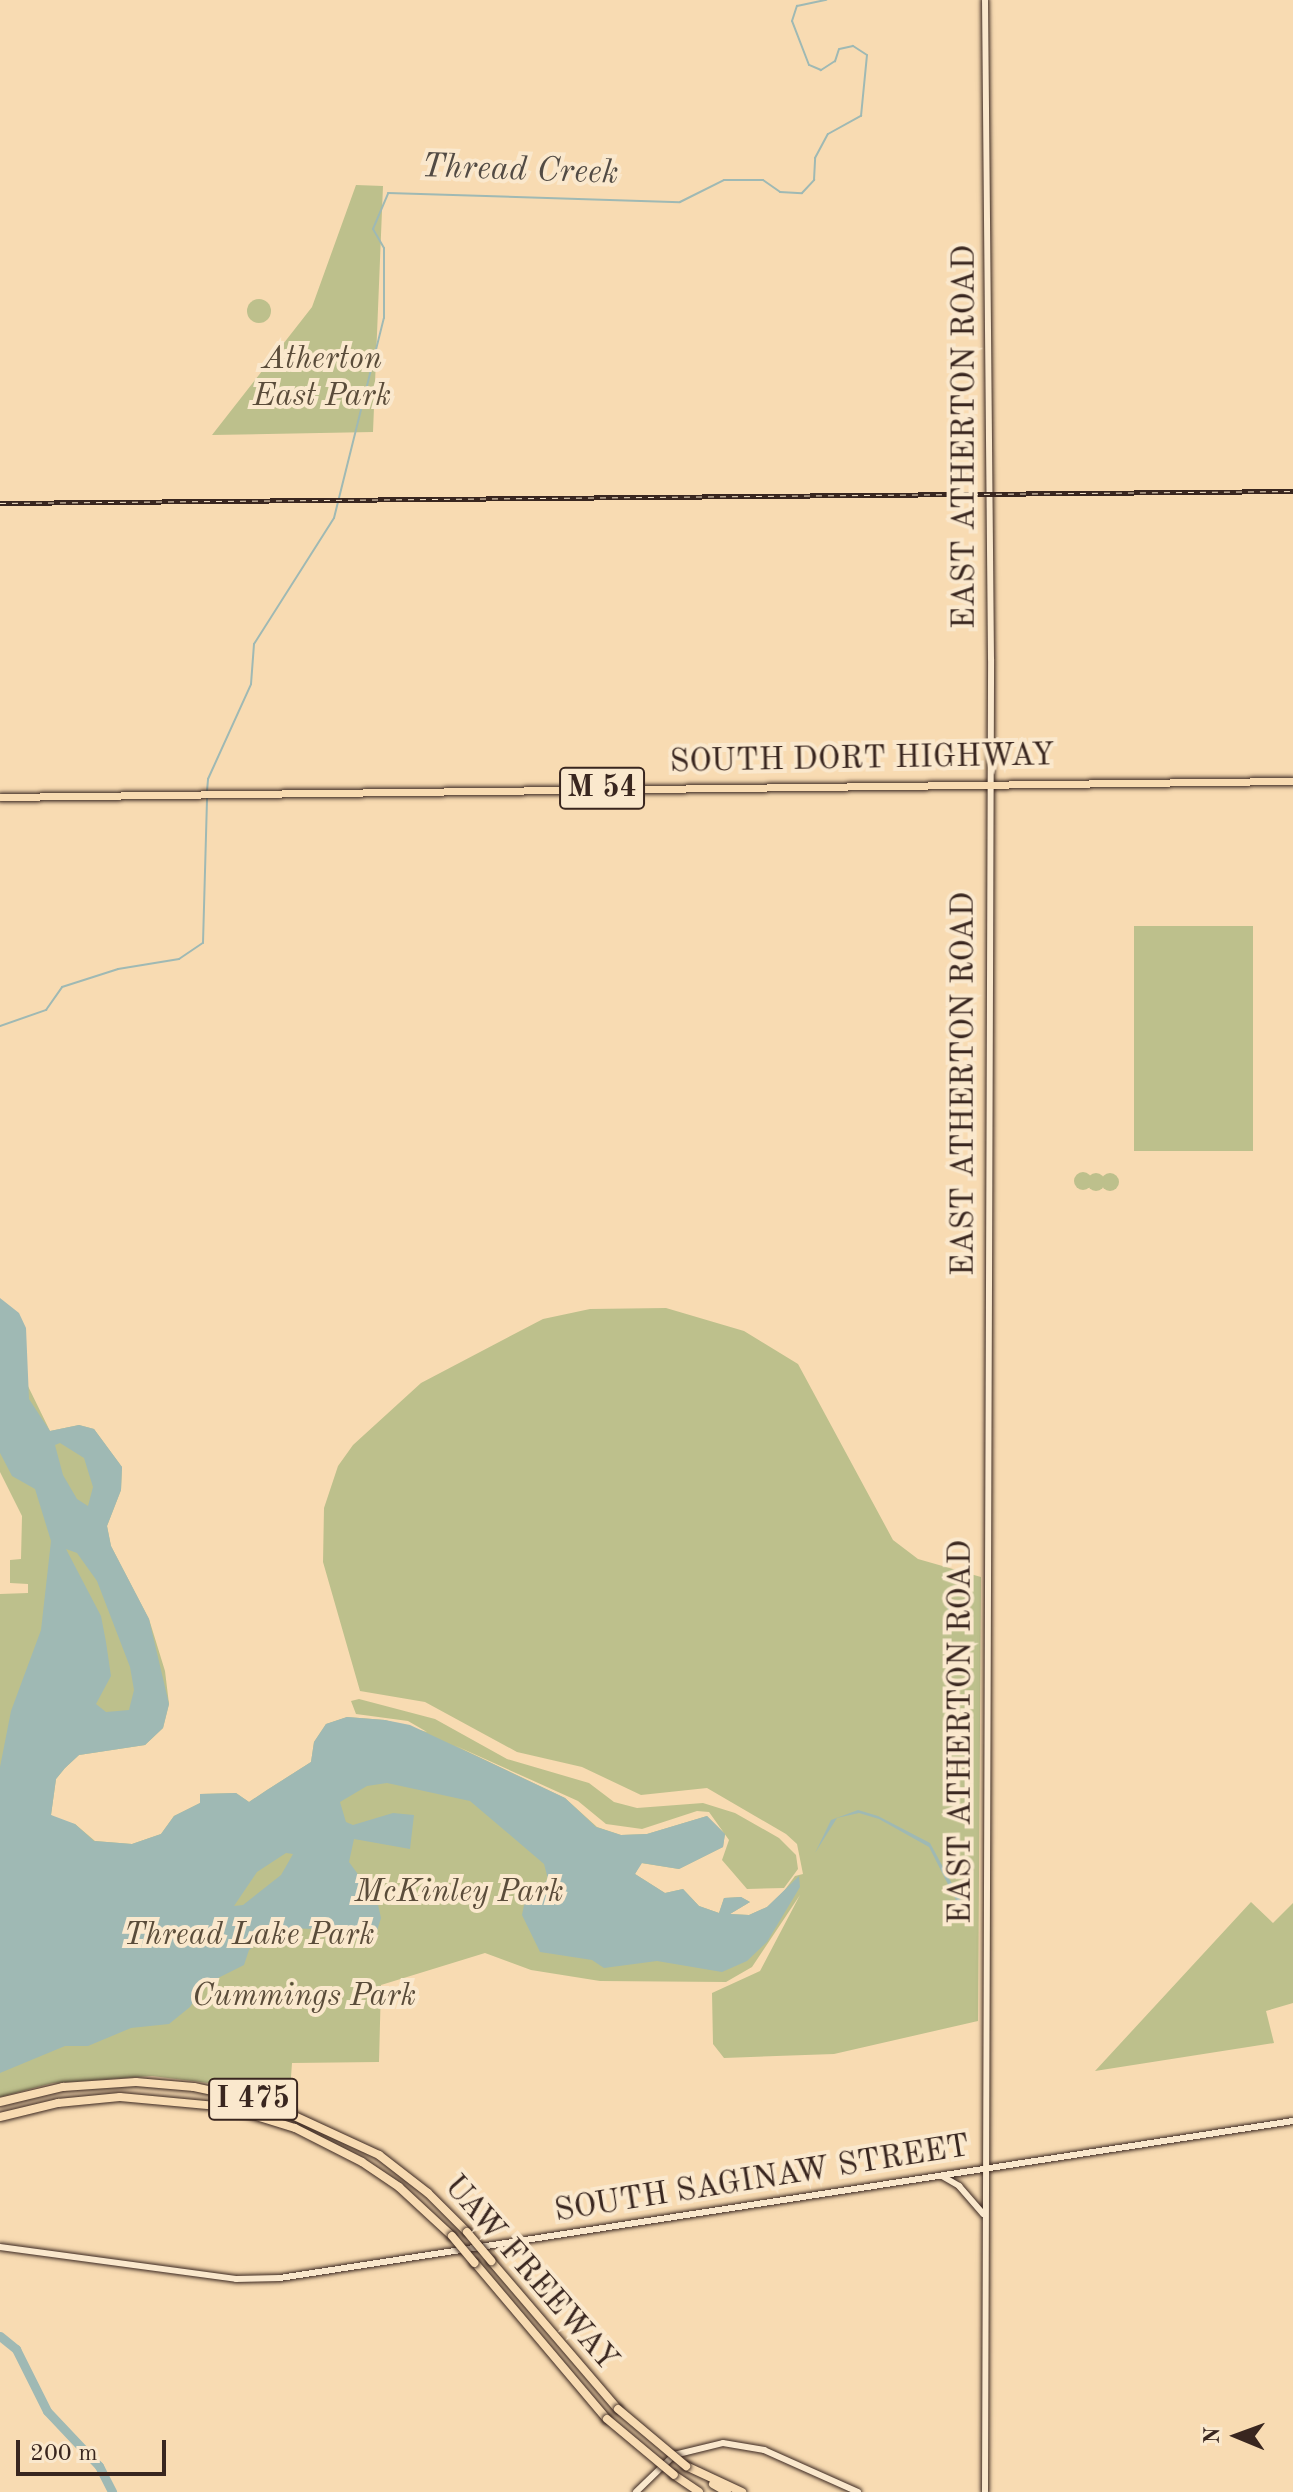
<!DOCTYPE html>
<html>
<head>
<meta charset="utf-8">
<style>
	body { margin:0 }
	#map { position:relative; width:1293px; height:2492px; overflow:hidden; background:#f8dbb2; font-family:"Old Standard TT",serif }
	div>[style] { position:absolute }
	[style*='--x'] { left:calc(var(--x)*1px); top:calc(var(--y)*1px); width:calc(var(--w)*1px); rotate:calc(var(--a)*1deg) }
	.green>* { inset:0; background:#bdc08c; transform-origin:0 0 }
	.round { border-radius:50% }
	.water>* { inset:0; background:#9fb9b4 }
	.stream>* { height:2px; margin:-1px; padding:0 1px; transform-origin:1px; border-radius:1px; background:#9fb9b4 }
	.river>* { height:9px; margin:-4.5px; padding:0 4.5px; transform-origin:4.5px; border-radius:4.5px; background:#9fb9b4 }
	.roads { filter:drop-shadow(0 0 2px #39261f) drop-shadow(0 0 2px #39261f) }
	.secondary>* { height:6px; margin:-3px; padding:0 3px; transform-origin:3px; border-radius:3px; background:#fae8cd }
	.primary>* { height:7px; margin:-3.5px; padding:0 3.5px; transform-origin:3.5px; border-radius:3.5px; background:#f8dbb2 }
	.highway>* { height:8px; margin:-4px; padding:0 4px; transform-origin:4px; border-radius:4px; background:#f8dbb2 }
	.rail>* { height:5px; margin-top:-2.5px; transform-origin:0; background:repeating-linear-gradient(90deg,#fae8cd 0 6px,#39261f 0 12px); box-sizing:border-box; border-block:2px solid #39261f }
	.bridges { filter:drop-shadow(0 0 2px #39261f) drop-shadow(0 0 2px #39261f) }
	.highway-bridge>* { height:8px; margin:-4px; padding:0 4px; transform-origin:4px; border-radius:4px; background:#f8dbb2 }
	span { translate:-50% -50%; white-space:nowrap; text-align:center; line-height:1.15; -webkit-text-stroke:8px #fae8cd; paint-order:stroke }
	.shield-label span { padding:2px 6px; background:#fae8cd; border:2px solid; border-radius:6px; -webkit-text-stroke-width:0 }
	.shield-label { font-size:30px; color:#39261f; font-weight:700 }
	.park-label { font-size:32px; color:#5a4c3a; font-style:italic }
	.street-label { font-size:32px; color:#39261f }
	.water-label { font-size:34px; color:#524b44; font-style:italic }
	.north { position:absolute; left:1197px; top:2396px; width:80px; height:80px; -webkit-text-stroke:6px #fae8cd; paint-order:stroke; rotate:271deg; font-size:22px; font-weight:700; line-height:32px; text-align:center; color:#39261f }
	.north::after { content:''; display:block; margin:auto; width:28px; height:36px; background:#39261f; clip-path:polygon(50% 0,100% 100%,50% 72%,0 100%) }
	.scale { position:absolute; left:16px; top:2440px; width:150px; height:36px; box-sizing:border-box; border:4px solid #39261f; border-top:0; padding-left:10px; font-size:24px; line-height:28px; white-space:nowrap; color:#39261f; -webkit-text-stroke:6px #fae8cd; paint-order:stroke }
</style>
</head>
<body>
<div id="map">
	<div class="green">
		<div style="clip-path:polygon(356px 185px,383px 186px,373px 432px,212px 435px,312px 307px)"></div>
		<div class="round" style="left:247px;top:299px;width:24px;height:24px"></div>
		<div style="left:1134px;top:926px;width:119px;height:225px"></div>
		<div class="round" style="left:1074px;top:1172px;width:18px;height:18px"></div>
		<div class="round" style="left:1101px;top:1173px;width:18px;height:18px"></div>
		<div class="round" style="left:1087px;top:1173px;width:18px;height:18px"></div>
		<div style="clip-path:polygon(666px 1308px,744px 1331px,798px 1364px,893px 1540px,918px 1559px,981px 1577px,978px 2021px,834px 2054px,724px 2058px,713px 2044px,712px 1993px,760px 1971px,800px 1895px,752px 1967px,726px 1982px,600px 1981px,531px 1970px,485px 1953px,381px 1985px,379px 2062px,292px 2063px,290px 2091px,282px 2087px,279px 2100px,224px 2085px,152px 2076px,53px 2083px,0 2097px,0 1594px,28px 1593px,28px 1584px,10px 1583px,10px 1560px,21px 1559px,22px 1516px,0 1472px,0 1358px,25px 1380px,50px 1431px,79px 1425px,94px 1429px,122px 1467px,121px 1490px,107px 1526px,111px 1546px,149px 1619px,165px 1671px,169px 1704px,163px 1728px,145px 1745px,79px 1755px,65px 1768px,56px 1779px,51px 1815px,62px 1823px,75px 1824px,95px 1841px,132px 1844px,161px 1834px,174px 1816px,200px 1803px,200px 1794px,236px 1793px,249px 1802px,267px 1790px,311px 1762px,314px 1742px,326px 1724px,347px 1717px,385px 1720px,427px 1732px,408px 1721px,356px 1714px,351px 1701px,359px 1699px,435px 1719px,507px 1759px,589px 1783px,614px 1802px,637px 1808px,703px 1803px,735px 1813px,779px 1838px,796px 1855px,798px 1869px,784px 1888px,747px 1889px,722px 1860px,729px 1840px,709px 1812px,697px 1811px,642px 1829px,606px 1824px,578px 1801px,454px 1745px,565px 1798px,597px 1827px,621px 1835px,647px 1834px,707px 1816px,725px 1834px,723px 1847px,679px 1869px,641px 1863px,635px 1874px,665px 1893px,683px 1889px,699px 1906px,719px 1913px,724px 1898px,741px 1897px,750px 1902px,730px 1914px,749px 1915px,767px 1907px,784px 1891px,795px 1876px,803px 1874px,797px 1844px,786px 1834px,707px 1788px,641px 1795px,582px 1767px,517px 1752px,425px 1702px,360px 1691px,323px 1562px,324px 1508px,338px 1466px,353px 1445px,421px 1383px,543px 1319px,590px 1309px)"></div>
		<div style="clip-path:polygon(1251px 1902px,1273px 1923px,1293px 1903px,1293px 2003px,1266px 2011px,1274px 2043px,1095px 2071px)"></div>
	</div>
	<div class="water">
		<div style="clip-path:polygon(evenodd,0 1298px,19px 1313px,26px 1328px,29px 1399px,50px 1431px,79px 1425px,94px 1429px,122px 1467px,121px 1490px,107px 1526px,111px 1546px,149px 1619px,169px 1704px,163px 1728px,145px 1745px,79px 1755px,65px 1768px,56px 1779px,51px 1815px,75px 1824px,94px 1841px,132px 1844px,161px 1834px,174px 1816px,200px 1803px,200px 1794px,236px 1793px,249px 1802px,267px 1790px,311px 1762px,314px 1742px,326px 1724px,347px 1717px,385px 1720px,410px 1725px,565px 1798px,596px 1827px,621px 1835px,647px 1834px,707px 1816px,725px 1834px,723px 1847px,679px 1869px,642px 1863px,635px 1874px,665px 1893px,683px 1889px,699px 1906px,719px 1913px,724px 1898px,741px 1897px,750px 1902px,730px 1914px,749px 1915px,767px 1907px,799px 1876px,800px 1887px,767px 1942px,747px 1961px,722px 1972px,657px 1961px,604px 1968px,592px 1960px,540px 1952px,522px 1915px,524px 1905px,548px 1879px,544px 1864px,470px 1801px,387px 1783px,367px 1786px,340px 1802px,346px 1822px,353px 1825px,393px 1813px,414px 1815px,410px 1849px,354px 1839px,349px 1862px,377px 1900px,381px 1918px,376px 1934px,341px 1942px,316px 1929px,278px 1928px,249px 1950px,244px 1965px,204px 1985px,190px 2007px,169px 2024px,131px 2028px,88px 2046px,65px 2046px,0 2073px,0 1767px,11px 1711px,41px 1630px,51px 1541px,35px 1489px,12px 1476px,0 1453px,0 1298px,60px 1443px,84px 1458px,93px 1487px,88px 1506px,77px 1499px,63px 1475px,55px 1445px,60px 1443px,0 1298px,66px 1549px,77px 1553px,97px 1581px,130px 1667px,134px 1690px,129px 1710px,106px 1712px,96px 1704px,111px 1676px,106px 1642px,101px 1616px,66px 1549px,0 1298px,286px 1853px,293px 1854px,281px 1875px,243px 1905px,234px 1906px,257px 1872px,286px 1853px)"></div>
		<div style="clip-path:polygon(858px 1810px,878px 1816px,930px 1843px,970px 1917px,958px 1904px,929px 1847px,879px 1819px,859px 1813px,837px 1818px,815px 1853px,831px 1820px)"></div>
	</div>
	<div class="stream">
		<div style="--x:207;--y:791;--w:12;--a:-85"></div>
		<div style="--x:208;--y:779;--w:104;--a:-65.6"></div>
		<div style="--x:251;--y:684;--w:40;--a:-85.7"></div>
		<div style="--x:254;--y:644;--w:149;--a:-57.6"></div>
		<div style="--x:334;--y:518;--w:206;--a:-76"></div>
		<div style="--x:384;--y:318;--w:70;--a:-90"></div>
		<div style="--x:384;--y:248;--w:22;--a:-120"></div>
		<div style="--x:373;--y:229;--w:39;--a:-67"></div>
		<div style="--x:388;--y:193;--w:292;--a:1.8"></div>
		<div style="--x:680;--y:202;--w:49;--a:-26.6"></div>
		<div style="--x:724;--y:180;--w:39;--a:0"></div>
		<div style="--x:763;--y:180;--w:21;--a:35"></div>
		<div style="--x:780;--y:192;--w:22;--a:3"></div>
		<div style="--x:802;--y:193;--w:18;--a:-47"></div>
		<div style="--x:814;--y:180;--w:22;--a:-87"></div>
		<div style="--x:815;--y:158;--w:27;--a:-62"></div>
		<div style="--x:828;--y:134;--w:38;--a:-29"></div>
		<div style="--x:861;--y:116;--w:61;--a:-84.4"></div>
		<div style="--x:867;--y:55;--w:17;--a:-147"></div>
		<div style="--x:853;--y:46;--w:14;--a:168"></div>
		<div style="--x:839;--y:49;--w:13;--a:108"></div>
		<div style="--x:835;--y:61;--w:17;--a:147"></div>
		<div style="--x:821;--y:70;--w:13;--a:-157"></div>
		<div style="--x:809;--y:65;--w:47;--a:-111.1"></div>
		<div style="--x:792;--y:21;--w:16;--a:-72"></div>
		<div style="--x:797;--y:6;--w:30;--a:-12"></div>
		<div style="--x:0;--y:1026;--w:49;--a:-19.2"></div>
		<div style="--x:46;--y:1010;--w:28;--a:-55"></div>
		<div style="--x:62;--y:987;--w:59;--a:-17.8"></div>
		<div style="--x:118;--y:969;--w:62;--a:-9.3"></div>
		<div style="--x:179;--y:959;--w:29;--a:-34"></div>
		<div style="--x:203;--y:943;--w:145;--a:-88.4"></div>
		<div style="--x:947;--y:1604;--w:15;--a:70"></div>
	</div>
	<div class="river">
		<div style="--x:0;--y:2336;--w:21;--a:39"></div>
		<div style="--x:16;--y:2349;--w:69;--a:63.4"></div>
		<div style="--x:47;--y:2411;--w:76;--a:46.6"></div>
		<div style="--x:99;--y:2466;--w:29;--a:63"></div>
	</div>
	<div class="roads">
		<div class="secondary">
			<div style="--x:942;--y:2176;--w:20;--a:30"></div>
			<div style="--x:959;--y:2186;--w:37;--a:49"></div>
			<div style="--x:0;--y:2247;--w:238;--a:7.7"></div>
			<div style="--x:236;--y:2279;--w:44;--a:-1.3"></div>
			<div style="--x:280;--y:2278;--w:1025;--a:-8.81"></div>
			<div style="--x:636;--y:2492;--w:53;--a:-44.2"></div>
			<div style="--x:674;--y:2455;--w:50;--a:-13.8"></div>
			<div style="--x:723;--y:2443;--w:42;--a:9.7"></div>
			<div style="--x:764;--y:2450;--w:103;--a:24.1"></div>
			<div style="--x:985;--y:2492;--w:1833;--a:-89.81"></div>
			<div style="--x:991;--y:659;--w:659;--a:-90.52"></div>
		</div>
		<div class="primary">
			<div style="--x:0;--y:797;--w:1293;--a:-0.71"></div>
		</div>
		<div class="highway">
			<div style="--x:0;--y:2102;--w:65;--a:-13.4"></div>
			<div style="--x:63;--y:2087;--w:73;--a:-3.9"></div>
			<div style="--x:136;--y:2082;--w:58;--a:4.9"></div>
			<div style="--x:194;--y:2087;--w:72;--a:12.1"></div>
			<div style="--x:264;--y:2102;--w:127;--a:24.7"></div>
			<div style="--x:379;--y:2155;--w:62;--a:37.8"></div>
			<div style="--x:428;--y:2193;--w:55;--a:45"></div>
			<div style="--x:0;--y:2117;--w:60;--a:-13.6"></div>
			<div style="--x:58;--y:2103;--w:62;--a:-5.5"></div>
			<div style="--x:120;--y:2097;--w:107;--a:5.3"></div>
			<div style="--x:227;--y:2107;--w:71;--a:17.2"></div>
			<div style="--x:295;--y:2128;--w:75;--a:26.9"></div>
			<div style="--x:362;--y:2162;--w:45;--a:34"></div>
			<div style="--x:399;--y:2187;--w:72;--a:42.8"></div>
			<div style="--x:491;--y:2261;--w:195;--a:49.4"></div>
			<div style="--x:475;--y:2263;--w:204;--a:49.8"></div>
			<div style="--x:686;--y:2466;--w:62;--a:24.9"></div>
			<div style="--x:674;--y:2475;--w:30;--a:34"></div>
			<div style="--x:713;--y:2484;--w:16;--a:30"></div>
		</div>
	</div>
	<div class="rail">
		<div style="--x:0;--y:503;--w:1293;--a:-0.53"></div>
	</div>
	<div class="bridges">
		<div class="highway-bridge">
			<div style="--x:467;--y:2232;--w:38;--a:50"></div>
			<div style="--x:452;--y:2236;--w:35;--a:50"></div>
			<div style="--x:618;--y:2409;--w:89;--a:40"></div>
			<div style="--x:607;--y:2419;--w:87;--a:39.9"></div>
		</div>
	</div>
	<div class="shield-label">
		<span style="left:602px;top:788px">M 54</span>
		<span style="left:253px;top:2099px">I 475</span>
	</div>
	<div class="park-label">
		<span style="left:322px;top:379px">Atherton<br>East Park</span>
		<span style="left:459px;top:1893px">McKinley Park</span>
		<span style="left:249px;top:1936px">Thread Lake Park</span>
		<span style="left:304px;top:1997px">Cummings Park</span>
	</div>
	<div class="street-label">
		<span style="left:966px;top:437px;rotate:-90deg">EAST ATHERTON ROAD</span>
		<span style="left:862px;top:760px;rotate:-1deg">SOUTH DORT HIGHWAY</span>
		<span style="left:965px;top:1084px;rotate:-90deg">EAST ATHERTON ROAD</span>
		<span style="left:962px;top:1732px;rotate:-90deg">EAST ATHERTON ROAD</span>
		<span style="left:762px;top:2180px;rotate:-9deg">SOUTH SAGINAW STREET</span>
		<span style="left:530px;top:2274px;rotate:49deg">UAW FREEWAY</span>
	</div>
	<div class="water-label">
		<span style="left:520px;top:171px;rotate:2deg">Thread Creek</span>
	</div>
	<div class="north">N</div>
	<div class="scale">200 m</div>
</div>
</body>
</html>
